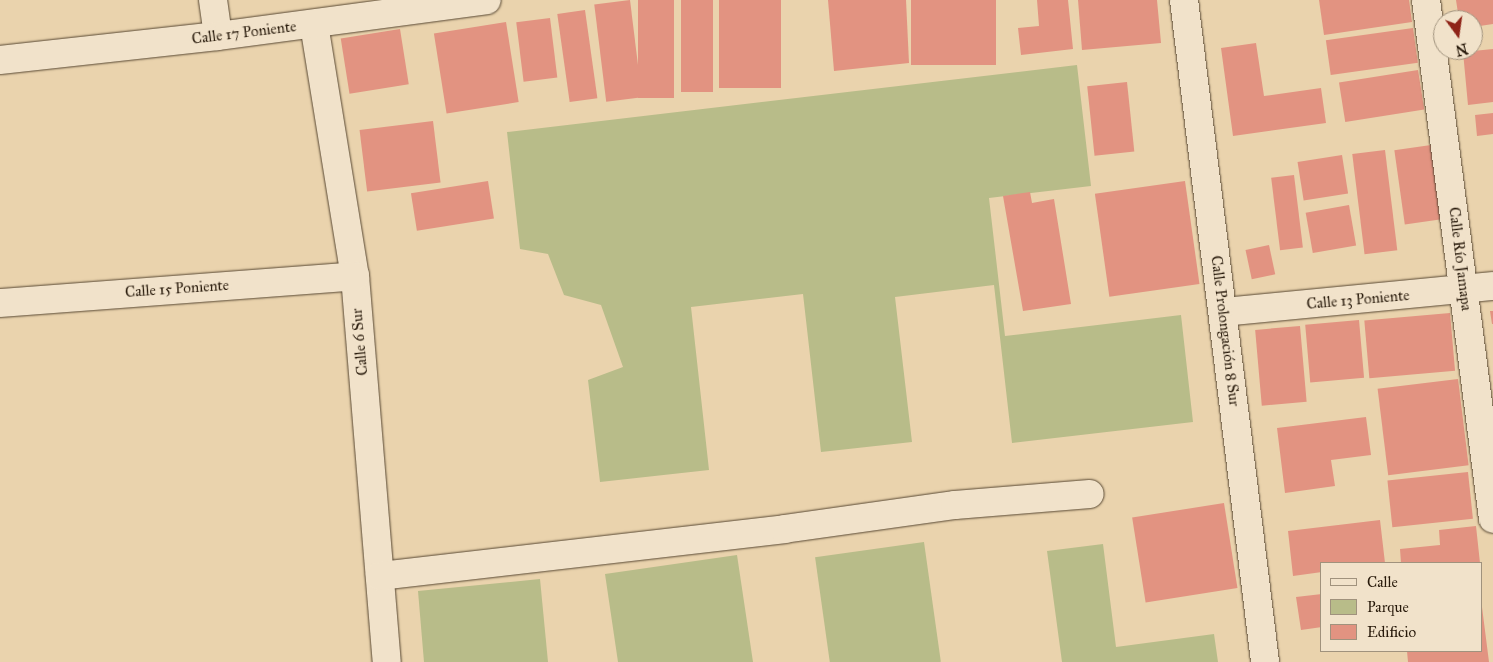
<!DOCTYPE html>
<html>
<head>
<meta charset="utf-8">
<style>
	body { margin:0 }
	#map { position:relative; width:1493px; height:662px; overflow:hidden; background:#ead3ad; font-family:"IM FELL Great Primer",serif }
	div>[style] { position:absolute }
	[style*='--x'] { left:calc(var(--x)*1px); top:calc(var(--y)*1px); width:calc(var(--w)*1px); rotate:calc(var(--a)*1deg) }
	.green>* { inset:0; background:#b8bc89; transform-origin:0 0 }
	.building>* { inset:0; background:#e29381; transform-origin:0 0 }
	.roads { filter:drop-shadow(0 0 1px #584833) drop-shadow(0 0 1px #584833) }
	.minor>* { height:28px; margin:-14px; padding:0 14px; transform-origin:14px; border-radius:14px; background:#f1e2ca }
	span { translate:-50% -50%; white-space:nowrap; text-align:center; line-height:1.15; -webkit-text-stroke:5px #f1e2ca; paint-order:stroke }
	.street-label { font-size:15px; color:#27190a }
	.legend { position:absolute; left:1320px; top:562px; width:162px; height:90px; box-sizing:border-box; background:#f1e2ca; border:1px solid #a0927d; margin:0; padding:6px 9px; list-style:none; font-size:15px; color:#27190a }
	.legend li { display:flex; align-items:center; gap:10px; height:25px }
	.legend b { width:25px; border:1px solid #a0927d }
	.north { position:absolute; left:1433px; top:10px; width:50px; height:50px; box-sizing:border-box; background:#f1e2ca; border:1px solid #a0927d; border-radius:50%; rotate:166deg; font-size:14px; font-weight:700; line-height:20px; text-align:center; color:#27190a }
	.north::after { content:''; display:block; margin:auto; width:18px; height:22px; background:#8f2418; clip-path:polygon(50% 0,100% 100%,50% 72%,0 100%) }
</style>
</head>
<body>
<div id="map">
	<div class="green">
		<div style="clip-path:polygon(1077px 65px,1091px 186px,989px 198px,1005px 336px,1181px 315px,1193px 422px,1012px 443px,994px 285px,895px 297px,912px 442px,821px 452px,803px 294px,691px 307px,709px 470px,600px 482px,588px 380px,623px 367px,601px 305px,564px 295px,548px 254px,520px 249px,507px 132px)"></div>
		<div style="left:924px;top:542px;width:121px;height:110px;rotate:82deg"></div>
		<div style="clip-path:polygon(1103px 544px,1116px 647px,1214px 634px,1218px 662px,1062px 662px,1047px 551px)"></div>
		<div style="clip-path:polygon(737px 555px,753px 662px,618px 662px,605px 574px)"></div>
		<div style="clip-path:polygon(540px 579px,548px 662px,424px 662px,418px 591px)"></div>
	</div>
	<div class="building">
		<div style="left:630px;top:0;width:98px;height:36px;rotate:83deg"></div>
		<div style="left:638px;top:0;width:36px;height:98px"></div>
		<div style="left:681px;top:0;width:32px;height:92px"></div>
		<div style="left:719px;top:0;width:62px;height:88px"></div>
		<div style="clip-path:polygon(828px 0,906px 0,909px 63px,834px 71px)"></div>
		<div style="left:911px;top:0;width:85px;height:65px"></div>
		<div style="clip-path:polygon(1037px 0,1068px 0,1073px 49px,1021px 55px,1018px 28px,1039px 26px)"></div>
		<div style="clip-path:polygon(1078px 0,1157px 0,1161px 43px,1082px 50px)"></div>
		<div style="clip-path:polygon(1319px 0,1409px 0,1412px 22px,1324px 35px)"></div>
		<div style="clip-path:polygon(1456px 0,1493px 0,1493px 24px,1473px 27px,1473px 20px,1459px 20px)"></div>
		<div style="left:585px;top:10px;width:89px;height:28px;rotate:82deg"></div>
		<div style="left:550px;top:18px;width:60px;height:34px;rotate:83deg"></div>
		<div style="left:506px;top:22px;width:81px;height:73px;rotate:81deg"></div>
		<div style="left:1413px;top:28px;width:35px;height:88px;rotate:82deg"></div>
		<div style="left:400px;top:29px;width:56px;height:60px;rotate:81deg"></div>
		<div style="clip-path:polygon(1256px 43px,1264px 96px,1321px 88px,1326px 123px,1233px 136px,1221px 48px)"></div>
		<div style="clip-path:polygon(1493px 49px,1493px 102px,1468px 105px,1463px 52px)"></div>
		<div style="left:1418px;top:70px;width:40px;height:80px;rotate:81deg"></div>
		<div style="left:1127px;top:82px;width:70px;height:40px;rotate:84deg"></div>
		<div style="clip-path:polygon(1493px 113px,1493px 134px,1477px 136px,1475px 115px)"></div>
		<div style="left:433px;top:121px;width:62px;height:74px;rotate:83deg"></div>
		<div style="left:1431px;top:145px;width:75px;height:37px;rotate:82deg"></div>
		<div style="left:1385px;top:150px;width:101px;height:33px;rotate:83deg"></div>
		<div style="left:1342px;top:155px;width:39px;height:45px;rotate:81deg"></div>
		<div style="left:1294px;top:175px;width:73px;height:23px;rotate:83deg"></div>
		<div style="left:488px;top:181px;width:38px;height:78px;rotate:81deg"></div>
		<div style="left:1185px;top:181px;width:104px;height:91px;rotate:82deg"></div>
		<div style="clip-path:polygon(1030px 192px,1032px 203px,1054px 199px,1071px 304px,1023px 311px,1003px 196px)"></div>
		<div style="left:1349px;top:205px;width:41px;height:44px;rotate:80deg"></div>
		<div style="left:1269px;top:245px;width:30px;height:24px;rotate:78deg"></div>
		<div style="clip-path:polygon(1490px 311px,1493px 311px,1493px 324px,1492px 324px)"></div>
		<div style="left:1450px;top:313px;width:58px;height:86px;rotate:85deg"></div>
		<div style="left:1359px;top:320px;width:58px;height:54px;rotate:85deg"></div>
		<div style="left:1300px;top:326px;width:76px;height:45px;rotate:85deg"></div>
		<div style="left:1458px;top:379px;width:87px;height:81px;rotate:83deg"></div>
		<div style="clip-path:polygon(1366px 417px,1371px 455px,1331px 460px,1335px 486px,1285px 493px,1277px 428px)"></div>
		<div style="left:1468px;top:472px;width:47px;height:81px;rotate:84deg"></div>
		<div style="left:1224px;top:503px;width:86px;height:93px;rotate:81deg"></div>
		<div style="clip-path:polygon(1380px 520px,1385px 563px,1322px 563px,1322px 572px,1293px 576px,1288px 531px)"></div>
		<div style="clip-path:polygon(1476px 526px,1480px 563px,1401px 563px,1400px 549px,1440px 545px,1439px 530px)"></div>
		<div style="clip-path:polygon(1322px 594px,1322px 627px,1301px 630px,1296px 597px)"></div>
		<div style="clip-path:polygon(1482px 607px,1489px 662px,1408px 662px,1407px 651px,1482px 651px)"></div>
	</div>
	<div class="roads">
		<div class="minor">
			<div style="--x:213;--y:0;--w:36;--a:82"></div>
			<div style="--x:1184;--y:0;--w:667;--a:83.02"></div>
			<div style="--x:1426;--y:0;--w:523;--a:82.64"></div>
			<div style="--x:314;--y:24;--w:255;--a:80.8"></div>
			<div style="--x:355;--y:276;--w:387;--a:85.3"></div>
			<div style="--x:0;--y:60;--w:219;--a:-6.3"></div>
			<div style="--x:218;--y:36;--w:271;--a:-7.6"></div>
			<div style="--x:0;--y:303;--w:356;--a:-4.3"></div>
			<div style="--x:1223;--y:312;--w:271;--a:-5.5"></div>
			<div style="--x:380;--y:576;--w:407;--a:-6.6"></div>
			<div style="--x:784;--y:529;--w:173;--a:-8"></div>
			<div style="--x:955;--y:505;--w:135;--a:-4.7"></div>
		</div>
	</div>
	<div class="street-label">
		<span style="left:244px;top:33px;rotate:-7deg">Calle 17 Poniente</span>
		<span style="left:1460px;top:259px;rotate:83deg">Calle Río Jamapa</span>
		<span style="left:177px;top:289px;rotate:-4deg">Calle 15 Poniente</span>
		<span style="left:1358px;top:300px;rotate:-5deg">Calle 13 Poniente</span>
		<span style="left:1225px;top:331px;rotate:83deg">Calle Prolongación 8 Sur</span>
		<span style="left:360px;top:342px;rotate:-95deg">Calle 6 Sur</span>
	</div>
	<ul class="legend">
	<li><b style="height:6px;background:#f1e2ca"></b>Calle</li>
	<li><b style="height:14px;background:#b8bc89"></b>Parque</li>
	<li><b style="height:14px;background:#e29381"></b>Edificio</li>
	</ul>
	<div class="north">N</div>
</div>
</body>
</html>
